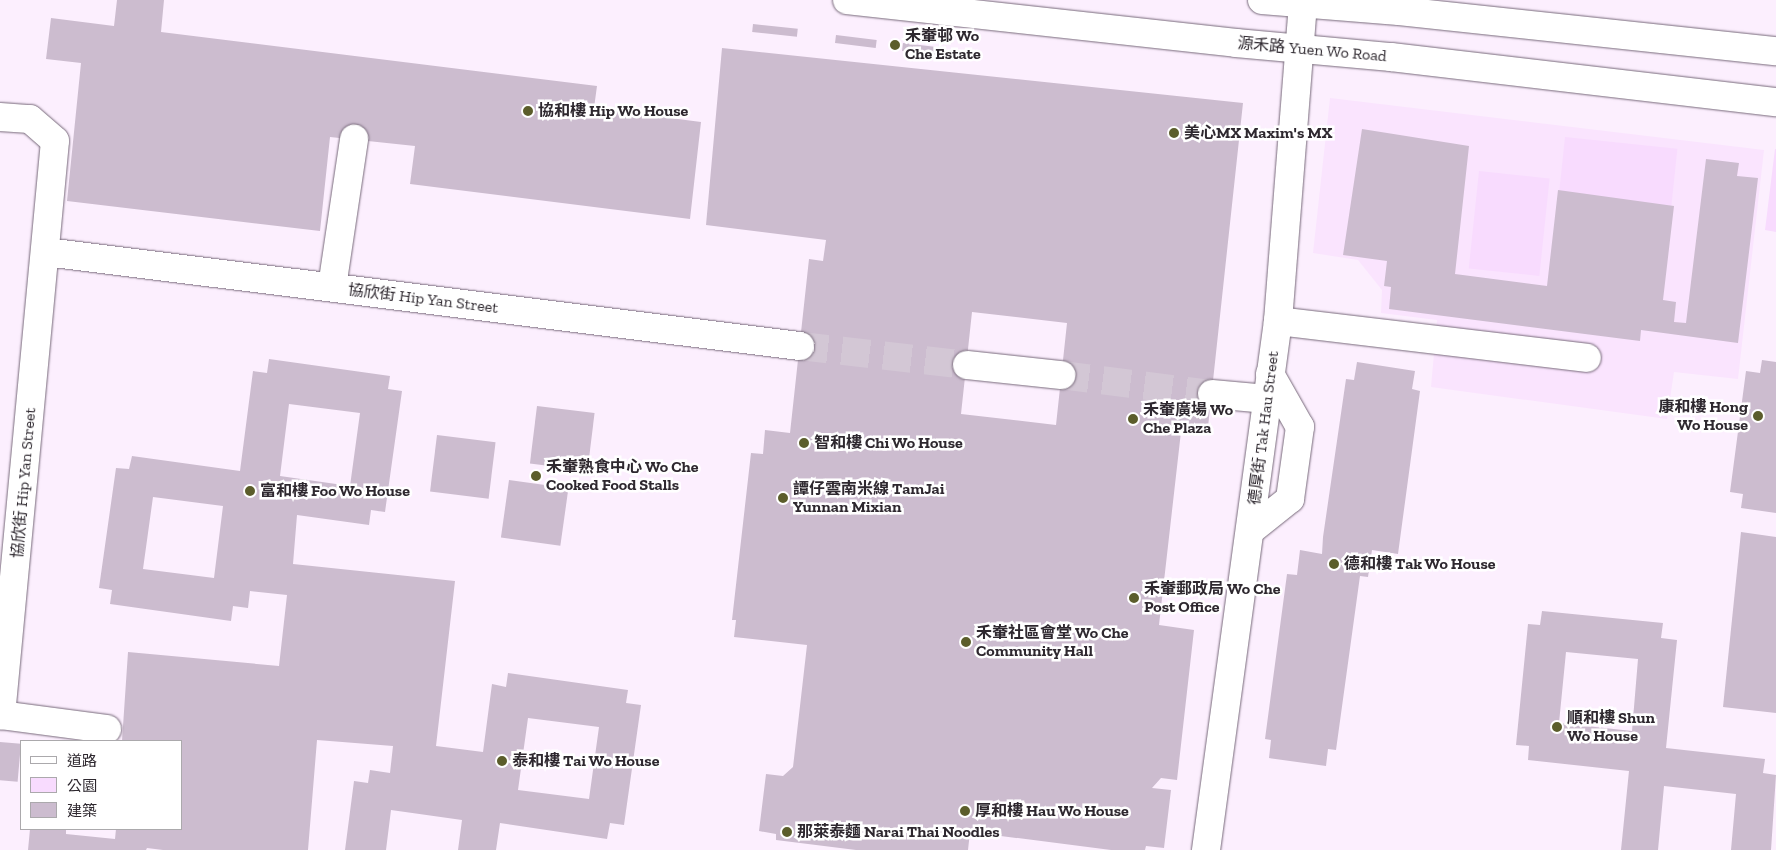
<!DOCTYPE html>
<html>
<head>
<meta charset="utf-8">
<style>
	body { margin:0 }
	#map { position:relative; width:1776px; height:850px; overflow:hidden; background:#fceffe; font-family:"Zilla Slab","Noto Sans TC",serif }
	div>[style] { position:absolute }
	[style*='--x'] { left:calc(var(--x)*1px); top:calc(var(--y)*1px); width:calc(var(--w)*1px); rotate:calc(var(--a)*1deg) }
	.built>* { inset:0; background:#fae4fe }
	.green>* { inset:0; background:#f8dbfe; transform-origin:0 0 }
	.building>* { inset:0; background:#ccbccf; transform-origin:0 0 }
	.minor-tunnel>* { height:28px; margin-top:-14px; transform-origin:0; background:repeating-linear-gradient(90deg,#d3c7d5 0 28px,transparent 0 42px) }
	.roads { filter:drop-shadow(0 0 1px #77697a) drop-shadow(0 0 1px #77697a) }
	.minor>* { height:28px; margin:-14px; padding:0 14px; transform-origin:14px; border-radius:14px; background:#fff }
	.major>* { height:28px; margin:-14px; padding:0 14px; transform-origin:14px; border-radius:14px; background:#fff }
	.dots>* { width:14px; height:14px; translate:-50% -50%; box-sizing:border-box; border:2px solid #fff; border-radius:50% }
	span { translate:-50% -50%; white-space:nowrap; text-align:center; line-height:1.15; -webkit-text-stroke:5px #fff; paint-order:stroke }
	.poi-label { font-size:16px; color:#2e282f; font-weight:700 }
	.left { translate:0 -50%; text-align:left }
	.right { translate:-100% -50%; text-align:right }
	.street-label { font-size:16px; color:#2e282f }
	.legend { position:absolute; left:20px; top:740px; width:162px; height:90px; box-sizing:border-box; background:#fff; border:1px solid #aba9ac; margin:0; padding:6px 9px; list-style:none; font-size:15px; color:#2e282f }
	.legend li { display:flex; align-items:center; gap:10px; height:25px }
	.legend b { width:25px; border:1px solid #aba9ac }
</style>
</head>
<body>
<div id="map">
	<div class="built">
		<div style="clip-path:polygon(1330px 98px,1764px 150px,1738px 379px,1674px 372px,1667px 419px,1431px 387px,1437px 320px,1381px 313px,1382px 290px,1358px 260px,1313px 253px)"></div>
	</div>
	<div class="green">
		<div style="left:1565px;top:137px;width:113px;height:73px;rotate:6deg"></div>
		<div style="clip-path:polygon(1775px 149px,1776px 149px,1776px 232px,1765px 230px)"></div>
		<div style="left:1479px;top:171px;width:71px;height:98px;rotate:6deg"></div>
	</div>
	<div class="building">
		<div style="clip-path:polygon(117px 0,164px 0,161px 32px,597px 86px,594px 108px,701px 122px,690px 219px,410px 184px,415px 146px,330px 137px,320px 231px,67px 201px,81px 63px,46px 59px,51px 18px,114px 26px)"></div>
		<div style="left:753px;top:24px;width:45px;height:8px;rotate:6deg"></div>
		<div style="left:836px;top:35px;width:41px;height:8px;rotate:7deg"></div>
		<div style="left:903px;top:43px;width:42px;height:8px;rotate:7deg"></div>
		<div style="clip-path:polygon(evenodd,722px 48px,1243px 103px,1208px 427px,1182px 423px,1159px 625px,1194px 630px,1177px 780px,1161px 778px,1152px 788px,1171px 790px,1164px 848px,1146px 846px,1145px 850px,1111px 850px,970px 832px,968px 850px,856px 850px,776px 840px,776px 834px,759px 831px,766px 774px,783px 776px,793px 767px,807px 645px,734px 637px,736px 620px,732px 620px,751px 453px,763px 454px,765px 430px,790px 433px,809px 259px,823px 261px,826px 240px,706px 225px,722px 48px,972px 312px,1067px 323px,1056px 425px,961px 414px,972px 312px)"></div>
		<div style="clip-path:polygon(1362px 129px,1469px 146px,1455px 274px,1547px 286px,1558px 190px,1674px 206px,1663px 300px,1676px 302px,1674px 322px,1686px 323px,1706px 159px,1739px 163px,1737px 176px,1758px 178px,1738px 343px,1641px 330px,1640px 341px,1389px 309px,1391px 287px,1384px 286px,1387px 261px,1343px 255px)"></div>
		<div style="clip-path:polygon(evenodd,269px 359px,390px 376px,388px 389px,402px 391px,385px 512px,371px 510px,369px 525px,297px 515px,293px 564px,455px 581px,436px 746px,483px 752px,492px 684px,506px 687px,508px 673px,628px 690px,626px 703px,641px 705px,624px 825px,610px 823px,607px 839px,500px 823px,496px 850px,458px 850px,462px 820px,391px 810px,386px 850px,345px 850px,354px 781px,368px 783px,370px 770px,390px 773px,393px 746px,317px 740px,308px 850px,163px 850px,147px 848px,146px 850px,28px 850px,30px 829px,66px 829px,66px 834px,115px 839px,116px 829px,181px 829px,181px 741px,122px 741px,128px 652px,279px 666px,287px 595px,250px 591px,248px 608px,233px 606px,231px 621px,110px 604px,112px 590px,99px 588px,116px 468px,129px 469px,132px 456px,240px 471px,253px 371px,267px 373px,269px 359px,289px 404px,360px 413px,350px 486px,280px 476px,289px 404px,269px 359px,153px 497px,223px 506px,214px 578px,143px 569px,153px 497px,269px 359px,528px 718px,599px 727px,589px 799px,518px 790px,528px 718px)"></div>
		<div style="clip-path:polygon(1762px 360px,1776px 362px,1776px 513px,1741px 508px,1743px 494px,1730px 492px,1746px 371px,1760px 373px)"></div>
		<div style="clip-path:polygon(1357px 362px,1415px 371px,1412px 389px,1420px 391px,1398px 554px,1372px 550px,1368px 577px,1360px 576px,1336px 750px,1328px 749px,1326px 766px,1269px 758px,1271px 740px,1265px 739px,1287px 574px,1297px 575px,1300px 550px,1322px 554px,1323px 537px,1346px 379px,1354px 380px)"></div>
		<div style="left:537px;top:406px;width:58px;height:58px;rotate:7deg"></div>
		<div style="left:437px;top:435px;width:59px;height:57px;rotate:7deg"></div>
		<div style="left:509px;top:480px;width:60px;height:58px;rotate:8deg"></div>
		<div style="clip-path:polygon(1741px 532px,1776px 537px,1776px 713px,1723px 707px)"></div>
		<div style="clip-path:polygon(evenodd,1542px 611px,1663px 623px,1661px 638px,1677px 640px,1666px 748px,1765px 759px,1763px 773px,1776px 775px,1771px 850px,1731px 850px,1736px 794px,1664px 786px,1658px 850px,1621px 850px,1629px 771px,1528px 760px,1529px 746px,1516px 745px,1528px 624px,1540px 625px,1542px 611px,1566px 652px,1638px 659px,1632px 731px,1559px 723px,1566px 652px)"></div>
		<div style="left:0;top:742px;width:21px;height:38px;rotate:5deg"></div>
	</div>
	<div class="minor-tunnel">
		<div style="--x:800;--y:346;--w:168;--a:6.5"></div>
		<div style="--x:1061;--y:375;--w:152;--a:7.2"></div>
	</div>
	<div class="roads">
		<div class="minor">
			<div style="--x:0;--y:117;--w:30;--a:4"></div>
			<div style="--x:30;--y:119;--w:33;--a:41"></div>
			<div style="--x:55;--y:141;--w:577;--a:95.37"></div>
			<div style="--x:46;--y:252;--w:760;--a:7.11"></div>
			<div style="--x:332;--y:287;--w:150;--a:-81.5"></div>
			<div style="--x:1278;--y:321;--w:311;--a:6.8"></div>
			<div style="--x:967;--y:365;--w:95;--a:6.1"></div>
			<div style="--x:1212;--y:394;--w:55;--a:5.2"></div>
			<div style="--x:1251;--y:530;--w:50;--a:-38.5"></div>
			<div style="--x:1290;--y:499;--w:73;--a:-82.1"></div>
			<div style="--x:1300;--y:427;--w:61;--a:-119.5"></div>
			<div style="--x:0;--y:715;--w:108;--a:7.5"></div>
			<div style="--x:1206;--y:850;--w:534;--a:-82.25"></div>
			<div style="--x:1278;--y:321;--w:322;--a:-85.5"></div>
		</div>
		<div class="major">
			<div style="--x:847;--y:0;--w:391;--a:6.3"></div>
			<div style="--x:1236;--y:43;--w:156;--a:5.2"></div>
			<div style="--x:1391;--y:57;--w:388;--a:6.7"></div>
			<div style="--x:1262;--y:0;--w:137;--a:4.6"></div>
			<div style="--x:1399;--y:11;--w:379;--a:6.1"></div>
		</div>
	</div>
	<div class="dots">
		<div style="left:895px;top:45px;background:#5b5d2b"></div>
		<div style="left:528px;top:111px;background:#5b5d2b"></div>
		<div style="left:1174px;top:133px;background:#5b5d2b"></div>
		<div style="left:1758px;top:416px;background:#5b5d2b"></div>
		<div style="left:1133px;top:419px;background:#5b5d2b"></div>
		<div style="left:804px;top:443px;background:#5b5d2b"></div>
		<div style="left:536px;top:476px;background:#5b5d2b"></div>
		<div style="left:250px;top:491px;background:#5b5d2b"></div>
		<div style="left:783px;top:498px;background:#5b5d2b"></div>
		<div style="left:1334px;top:564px;background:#5b5d2b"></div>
		<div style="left:1134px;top:598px;background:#5b5d2b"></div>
		<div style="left:966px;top:642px;background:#5b5d2b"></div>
		<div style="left:1557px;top:727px;background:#5b5d2b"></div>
		<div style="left:502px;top:761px;background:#5b5d2b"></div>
		<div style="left:965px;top:811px;background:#5b5d2b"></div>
		<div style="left:787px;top:832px;background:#5b5d2b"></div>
	</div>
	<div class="poi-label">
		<span class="left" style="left:905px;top:45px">禾輋邨 Wo<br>Che Estate</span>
		<span class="left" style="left:538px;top:111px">協和樓 Hip Wo House</span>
		<span class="left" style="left:1184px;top:133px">美心MX Maxim's MX</span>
		<span class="right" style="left:1748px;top:416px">康和樓 Hong<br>Wo House</span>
		<span class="left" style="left:1143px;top:419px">禾輋廣場 Wo<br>Che Plaza</span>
		<span class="left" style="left:814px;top:443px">智和樓 Chi Wo House</span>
		<span class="left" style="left:546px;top:476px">禾輋熟食中心 Wo Che<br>Cooked Food Stalls</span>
		<span class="left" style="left:793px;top:498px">譚仔雲南米線 TamJai<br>Yunnan Mixian</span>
		<span class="left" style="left:260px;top:491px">富和樓 Foo Wo House</span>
		<span class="left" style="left:1344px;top:564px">德和樓 Tak Wo House</span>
		<span class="left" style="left:1144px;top:598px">禾輋郵政局 Wo Che<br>Post Office</span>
		<span class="left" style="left:976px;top:642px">禾輋社區會堂 Wo Che<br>Community Hall</span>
		<span class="left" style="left:1567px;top:727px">順和樓 Shun<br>Wo House</span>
		<span class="left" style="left:512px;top:761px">泰和樓 Tai Wo House</span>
		<span class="left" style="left:975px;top:811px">厚和樓 Hau Wo House</span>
		<span class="left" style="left:797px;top:832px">那萊泰麵 Narai Thai Noodles</span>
	</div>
	<div class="street-label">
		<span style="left:1312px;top:50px;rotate:5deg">源禾路 Yuen Wo Road</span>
		<span style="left:423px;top:299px;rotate:7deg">協欣街 Hip Yan Street</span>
		<span style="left:1264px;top:428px;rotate:-83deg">德厚街 Tak Hau Street</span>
		<span style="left:24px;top:483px;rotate:-85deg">協欣街 Hip Yan Street</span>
	</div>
	<ul class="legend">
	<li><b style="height:6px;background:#fff"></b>道路</li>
	<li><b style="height:14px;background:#f8dbfe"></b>公園</li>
	<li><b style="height:14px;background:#ccbccf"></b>建築</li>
	</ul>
</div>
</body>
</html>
